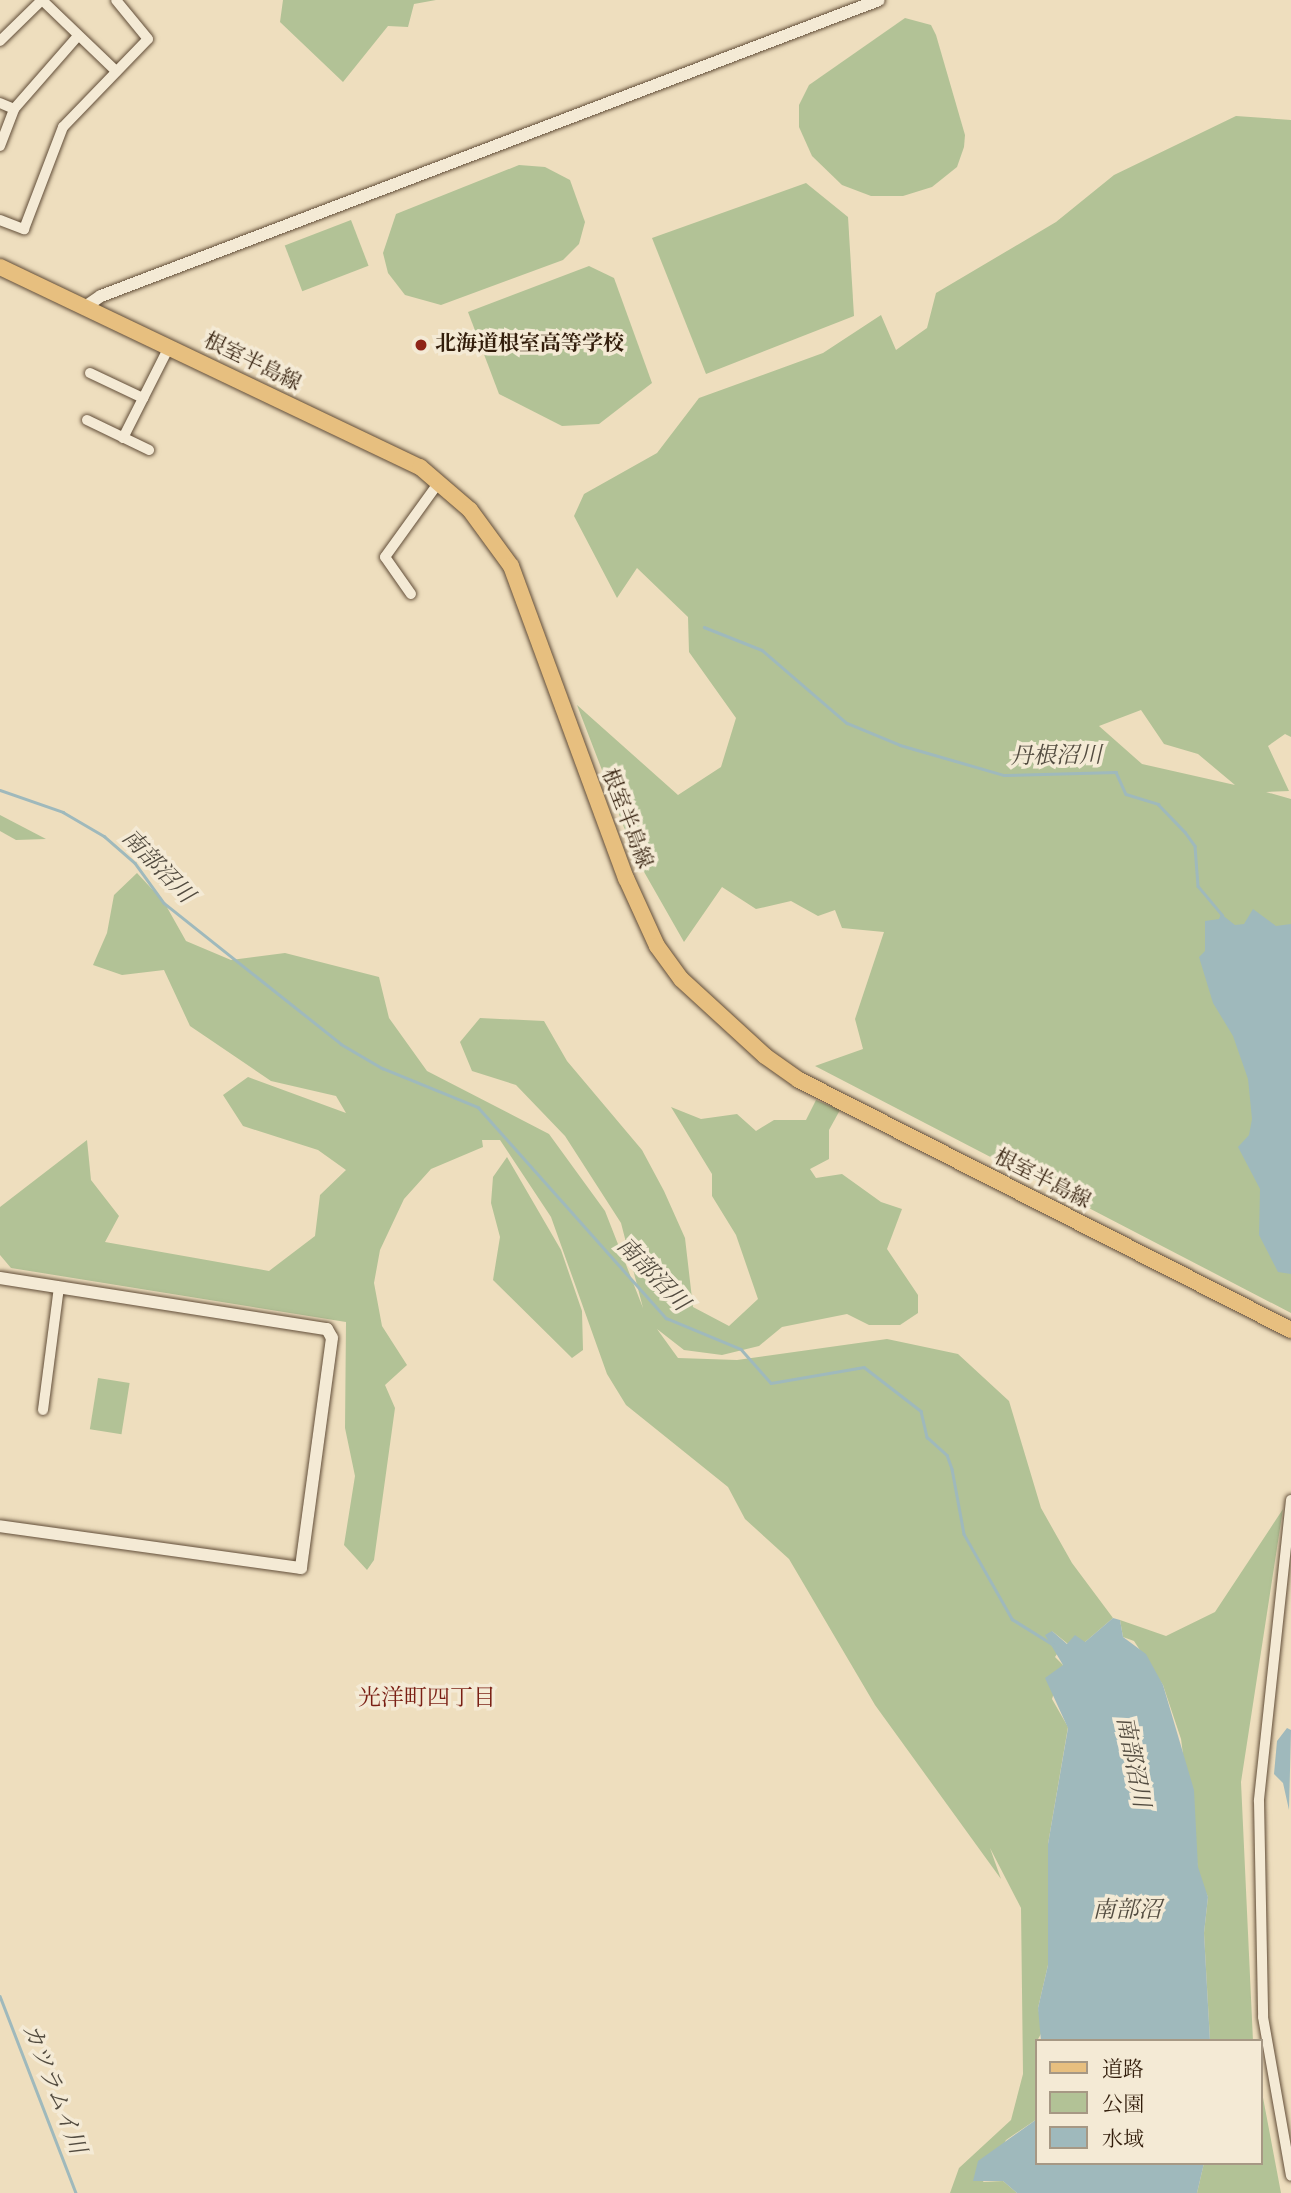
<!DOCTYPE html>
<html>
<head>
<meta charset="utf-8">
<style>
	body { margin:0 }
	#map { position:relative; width:1291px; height:2193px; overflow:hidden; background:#eedebe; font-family:"IM FELL English","Noto Serif JP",serif }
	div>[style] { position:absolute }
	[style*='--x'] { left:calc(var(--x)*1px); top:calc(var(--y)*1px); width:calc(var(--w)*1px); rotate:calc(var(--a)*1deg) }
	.green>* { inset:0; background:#b2c296; transform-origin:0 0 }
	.water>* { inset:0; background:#9fb9bc }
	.stream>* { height:2.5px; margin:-1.25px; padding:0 1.25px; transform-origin:1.25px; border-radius:1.25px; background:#9fb9bc }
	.roads { filter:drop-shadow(0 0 2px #614d38) drop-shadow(0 0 2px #614d38) }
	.minor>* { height:10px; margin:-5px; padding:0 5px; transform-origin:5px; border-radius:5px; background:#f4ead5 }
	.tertiary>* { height:12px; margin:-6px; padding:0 6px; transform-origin:6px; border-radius:6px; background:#f4ead5 }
	.primary>* { height:16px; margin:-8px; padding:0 8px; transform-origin:8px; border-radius:8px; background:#e7bf7f }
	.dots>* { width:19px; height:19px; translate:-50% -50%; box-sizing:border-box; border:4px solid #f4ead5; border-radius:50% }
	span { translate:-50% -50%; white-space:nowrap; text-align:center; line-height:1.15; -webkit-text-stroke:7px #f4ead5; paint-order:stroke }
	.poi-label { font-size:21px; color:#321d0b; font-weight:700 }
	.left { translate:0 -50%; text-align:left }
	.street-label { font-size:21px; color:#321d0b }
	.water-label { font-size:23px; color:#534c40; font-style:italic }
	.neighbourhood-label { font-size:23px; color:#7a1f14 }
	.legend { position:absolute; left:1035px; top:2039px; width:228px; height:126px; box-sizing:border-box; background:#f4ead5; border:2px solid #a69884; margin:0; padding:9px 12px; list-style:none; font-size:21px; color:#321d0b }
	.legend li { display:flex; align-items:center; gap:14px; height:35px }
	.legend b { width:35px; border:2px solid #a69884 }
</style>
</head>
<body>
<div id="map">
	<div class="green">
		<div style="clip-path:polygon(283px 0,436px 0,414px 4px,408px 27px,388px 26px,343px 82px,280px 22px)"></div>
		<div style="clip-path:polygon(905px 18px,931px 25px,936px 35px,965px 135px,964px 147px,957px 167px,932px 187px,903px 196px,871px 196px,842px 185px,812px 156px,799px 127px,799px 105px,809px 85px)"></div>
		<div style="clip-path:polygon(evenodd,1236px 116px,1291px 120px,1291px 737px,1285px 734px,1268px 746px,1289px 791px,1266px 792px,1291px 799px,1291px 1313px,815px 1066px,863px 1049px,855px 1019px,884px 932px,842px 928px,835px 910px,818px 916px,791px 901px,756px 909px,722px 887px,684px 942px,635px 856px,577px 705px,678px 795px,721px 767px,736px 718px,689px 652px,688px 617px,637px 568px,617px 598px,574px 516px,584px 494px,657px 453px,699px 398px,823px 353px,881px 315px,896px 350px,927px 328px,936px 293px,1056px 222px,1114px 175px,1236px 116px,1141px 710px,1164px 744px,1198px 754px,1235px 785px,1142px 764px,1099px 726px,1141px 710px)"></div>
		<div style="clip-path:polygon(519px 165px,545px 167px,570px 180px,585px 222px,579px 244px,563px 260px,441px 305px,405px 295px,388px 273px,383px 253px,396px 214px)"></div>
		<div style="clip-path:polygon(806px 183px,848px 217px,854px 316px,706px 374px,652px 238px)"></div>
		<div style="left:351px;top:220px;width:49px;height:71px;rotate:69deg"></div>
		<div style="clip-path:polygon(589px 266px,614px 278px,652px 383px,599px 424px,562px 426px,499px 394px,468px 312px)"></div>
		<div style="clip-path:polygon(0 815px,46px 839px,16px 840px,0 831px)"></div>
		<div style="clip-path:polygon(137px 873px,164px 902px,186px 941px,231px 960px,285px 953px,379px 977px,389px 1018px,427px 1071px,549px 1134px,605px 1211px,643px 1308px,621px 1223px,565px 1136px,516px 1085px,472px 1071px,460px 1042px,480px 1018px,544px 1021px,567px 1061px,642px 1150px,664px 1191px,685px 1238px,693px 1307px,729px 1326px,758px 1299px,736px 1235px,712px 1196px,712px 1174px,671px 1107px,701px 1119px,737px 1114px,756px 1131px,774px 1120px,806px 1120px,816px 1100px,840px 1110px,829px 1130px,829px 1159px,810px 1169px,816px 1178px,842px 1174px,881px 1202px,902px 1209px,887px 1249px,918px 1295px,918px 1313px,900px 1325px,869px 1325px,847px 1314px,782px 1327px,759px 1346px,722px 1355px,684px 1350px,657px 1329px,678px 1358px,737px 1360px,887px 1339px,958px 1354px,1009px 1401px,1041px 1508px,1072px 1563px,1113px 1618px,1085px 1642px,1068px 1644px,1052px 1631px,1059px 1651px,1055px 1657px,1063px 1665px,1052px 1699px,1068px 1727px,1048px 1844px,1048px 1965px,1038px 2008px,1043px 2030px,1037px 2041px,1037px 2119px,1006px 2140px,983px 2182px,1003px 2181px,1017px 2193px,950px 2193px,959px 2168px,1011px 2120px,1023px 2074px,1021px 1908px,990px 1848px,1001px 1879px,875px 1705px,789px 1559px,745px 1519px,728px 1487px,626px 1405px,607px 1374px,551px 1217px,500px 1140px,482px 1140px,483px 1147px,431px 1169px,404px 1199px,380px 1250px,374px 1283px,382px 1326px,407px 1365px,385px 1385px,395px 1408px,374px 1560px,367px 1570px,344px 1545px,355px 1476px,345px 1428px,346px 1322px,11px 1268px,0 1255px,0 1207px,87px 1140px,91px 1180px,119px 1216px,105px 1242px,269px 1271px,315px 1236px,320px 1195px,346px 1170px,318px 1150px,243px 1126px,223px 1095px,248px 1077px,346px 1113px,336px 1096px,271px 1081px,190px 1026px,164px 970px,122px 975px,93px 965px,107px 933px,114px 895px)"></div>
		<div style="clip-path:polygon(507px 1157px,561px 1250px,582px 1311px,583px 1350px,572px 1358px,493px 1280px,500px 1237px,491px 1203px,493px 1177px)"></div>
		<div style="left:98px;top:1378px;width:32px;height:52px;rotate:9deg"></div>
		<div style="clip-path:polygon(1283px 1509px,1241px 1782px,1253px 2041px,1210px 2041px,1204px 1933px,1208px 1897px,1199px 1877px,1181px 1739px,1163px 1685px,1134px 1641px,1123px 1637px,1120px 1620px,1166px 1636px,1215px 1612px)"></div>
		<div style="clip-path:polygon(1261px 2087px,1281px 2193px,1197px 2193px,1204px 2163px,1261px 2163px)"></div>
	</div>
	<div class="water">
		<div style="clip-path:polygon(1253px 909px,1276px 926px,1291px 924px,1291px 1274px,1278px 1272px,1259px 1235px,1260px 1189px,1238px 1147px,1249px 1135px,1252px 1119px,1248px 1079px,1233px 1036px,1213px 1003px,1199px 957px,1205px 951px,1205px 921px,1219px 919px,1221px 914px,1235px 925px,1244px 924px)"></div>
		<div style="clip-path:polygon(1113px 1618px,1120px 1620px,1123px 1637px,1146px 1654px,1163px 1685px,1194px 1790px,1198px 1867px,1208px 1897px,1204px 1933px,1210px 2041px,1041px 2041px,1038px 2008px,1048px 1965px,1048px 1844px,1068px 1728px,1045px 1678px,1063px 1665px,1045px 1635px,1052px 1631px,1067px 1644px,1075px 1635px,1085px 1642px)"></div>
		<div style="clip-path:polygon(1287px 1728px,1291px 1730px,1289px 1810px,1283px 1783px,1274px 1774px,1277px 1741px)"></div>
		<div style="clip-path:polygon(1037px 2119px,1037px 2163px,1204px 2163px,1197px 2193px,1017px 2193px,1003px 2181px,973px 2181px,978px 2161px)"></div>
	</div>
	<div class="stream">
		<div style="--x:704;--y:627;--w:62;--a:21.6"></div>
		<div style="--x:762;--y:650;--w:112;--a:40.7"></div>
		<div style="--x:847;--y:723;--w:57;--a:22.5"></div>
		<div style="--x:900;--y:745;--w:108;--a:16.1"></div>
		<div style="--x:1004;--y:775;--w:112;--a:-1.5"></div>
		<div style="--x:1116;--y:772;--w:24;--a:66"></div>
		<div style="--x:1126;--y:794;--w:34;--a:17"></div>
		<div style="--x:1158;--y:804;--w:39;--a:46"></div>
		<div style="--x:1185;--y:832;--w:17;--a:54"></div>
		<div style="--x:1195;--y:846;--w:40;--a:85.7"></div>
		<div style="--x:1198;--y:886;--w:38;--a:50"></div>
		<div style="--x:0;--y:790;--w:67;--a:19.2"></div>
		<div style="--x:63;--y:812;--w:48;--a:30.3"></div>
		<div style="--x:104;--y:836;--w:41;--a:41.1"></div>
		<div style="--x:135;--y:863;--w:49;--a:54.1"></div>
		<div style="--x:164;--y:903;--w:226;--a:38.5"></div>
		<div style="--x:341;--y:1044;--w:48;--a:30.3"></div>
		<div style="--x:382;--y:1068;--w:104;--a:22.1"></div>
		<div style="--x:478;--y:1107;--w:283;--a:48.3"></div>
		<div style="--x:666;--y:1318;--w:81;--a:22.5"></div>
		<div style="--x:741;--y:1349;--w:45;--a:48.6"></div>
		<div style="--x:771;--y:1383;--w:94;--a:-9.8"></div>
		<div style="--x:864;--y:1367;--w:72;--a:37.7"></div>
		<div style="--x:921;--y:1411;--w:27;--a:77"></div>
		<div style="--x:927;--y:1437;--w:27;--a:42"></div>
		<div style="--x:947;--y:1455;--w:15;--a:70"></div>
		<div style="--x:952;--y:1469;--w:66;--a:79.5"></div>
		<div style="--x:964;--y:1534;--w:98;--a:60.5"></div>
		<div style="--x:1012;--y:1619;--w:53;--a:31.9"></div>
		<div style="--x:0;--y:1996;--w:211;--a:68.9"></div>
	</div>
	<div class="roads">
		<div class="minor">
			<div style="--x:42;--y:0;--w:103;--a:43.8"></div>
			<div style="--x:0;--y:41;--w:59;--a:-44.3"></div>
			<div style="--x:0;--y:103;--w:15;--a:23"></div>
			<div style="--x:0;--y:146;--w:40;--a:-69"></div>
			<div style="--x:14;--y:109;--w:97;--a:-48.8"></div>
			<div style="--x:0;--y:220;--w:26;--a:21"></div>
			<div style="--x:24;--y:229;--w:109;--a:-69.1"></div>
			<div style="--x:63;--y:127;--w:122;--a:-46"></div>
			<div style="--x:148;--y:39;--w:50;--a:-129.4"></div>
			<div style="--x:90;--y:373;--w:59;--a:25.3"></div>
			<div style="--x:87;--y:420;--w:69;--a:25.8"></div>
			<div style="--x:123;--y:438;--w:102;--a:-63.2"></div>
			<div style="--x:411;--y:594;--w:45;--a:-125.1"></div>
			<div style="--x:385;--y:557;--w:92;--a:-54.2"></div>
			<div style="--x:43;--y:1410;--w:124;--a:-82.6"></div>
			<div style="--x:1291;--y:1500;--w:303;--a:96.1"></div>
			<div style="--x:1259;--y:1801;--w:216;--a:88.9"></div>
			<div style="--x:1263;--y:2017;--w:161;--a:80"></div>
		</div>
		<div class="tertiary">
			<div style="--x:85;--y:307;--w:19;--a:-35"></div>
			<div style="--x:101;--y:296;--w:832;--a:-20.83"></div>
			<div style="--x:0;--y:1278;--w:331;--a:8.9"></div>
			<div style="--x:327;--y:1329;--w:10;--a:61"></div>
			<div style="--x:332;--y:1338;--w:232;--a:97.7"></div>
			<div style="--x:301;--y:1568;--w:304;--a:-172.1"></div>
		</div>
		<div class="primary">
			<div style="--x:0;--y:267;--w:465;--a:25.5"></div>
			<div style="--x:420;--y:467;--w:66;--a:40.7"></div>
			<div style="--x:470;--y:510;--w:69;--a:53.8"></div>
			<div style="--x:511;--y:566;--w:333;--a:69.8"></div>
			<div style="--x:626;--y:878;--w:75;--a:65.5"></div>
			<div style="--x:657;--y:946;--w:41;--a:54"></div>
			<div style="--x:681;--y:979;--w:114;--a:42.5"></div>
			<div style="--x:765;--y:1056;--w:42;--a:35.2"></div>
			<div style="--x:799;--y:1080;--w:552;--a:26.94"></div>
		</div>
	</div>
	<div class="dots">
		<div style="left:421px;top:345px;background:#8f2418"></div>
	</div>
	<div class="poi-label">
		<span class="left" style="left:435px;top:345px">北海道根室高等学校</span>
	</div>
	<div class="street-label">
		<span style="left:252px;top:363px;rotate:26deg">根室半島線</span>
		<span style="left:626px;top:819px;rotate:69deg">根室半島線</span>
		<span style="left:1042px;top:1180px;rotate:27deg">根室半島線</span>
	</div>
	<div class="water-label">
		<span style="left:1056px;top:757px;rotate:-1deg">丹根沼川</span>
		<span style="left:157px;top:867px;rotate:46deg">南部沼川</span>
		<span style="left:652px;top:1275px;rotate:46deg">南部沼川</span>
		<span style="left:1132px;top:1762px;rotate:79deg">南部沼川</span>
		<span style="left:1127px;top:1911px">南部沼</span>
		<span style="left:53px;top:2089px;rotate:69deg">カツラムイ川</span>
	</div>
	<div class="neighbourhood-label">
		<span style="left:427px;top:1699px">光洋町四丁目</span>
	</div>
	<ul class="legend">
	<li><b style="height:9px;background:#e7bf7f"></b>道路</li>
	<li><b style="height:19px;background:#b2c296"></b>公園</li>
	<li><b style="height:19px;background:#9fb9bc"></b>水域</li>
	</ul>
</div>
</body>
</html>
